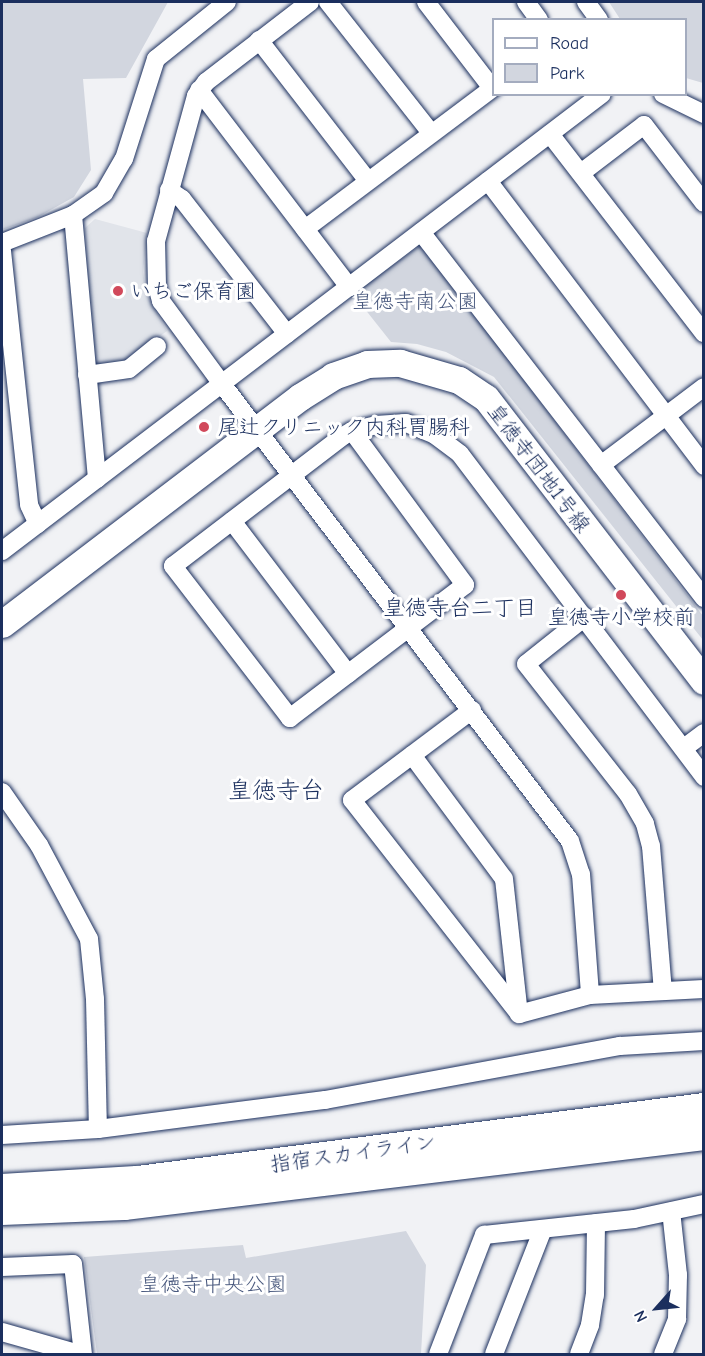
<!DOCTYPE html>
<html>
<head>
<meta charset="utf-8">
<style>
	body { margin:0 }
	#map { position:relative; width:705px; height:1356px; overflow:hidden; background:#f1f2f5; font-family:"Comic Neue","Klee One",sans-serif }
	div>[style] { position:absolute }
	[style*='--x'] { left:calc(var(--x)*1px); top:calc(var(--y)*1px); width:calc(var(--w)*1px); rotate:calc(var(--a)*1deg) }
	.built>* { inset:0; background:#e1e4ea }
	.green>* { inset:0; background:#d2d6df }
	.roads { filter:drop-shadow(0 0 2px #1b2f5e) drop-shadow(0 0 2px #1b2f5e) }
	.street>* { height:18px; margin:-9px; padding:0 9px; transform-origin:9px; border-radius:9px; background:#fff }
	.secondary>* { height:27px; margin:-13.5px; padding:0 13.5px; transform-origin:13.5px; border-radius:13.5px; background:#fff }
	.primary>* { height:30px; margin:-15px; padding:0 15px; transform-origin:15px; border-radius:15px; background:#fff }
	.dots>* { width:16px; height:16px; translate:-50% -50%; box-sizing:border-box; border:3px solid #fff; border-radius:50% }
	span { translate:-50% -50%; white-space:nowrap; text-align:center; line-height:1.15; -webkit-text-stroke:6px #fff; paint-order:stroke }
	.poi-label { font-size:21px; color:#1b2f5e }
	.left { translate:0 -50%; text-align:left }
	.park-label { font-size:21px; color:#49597e }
	.street-label { font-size:21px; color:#1b2f5e }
	.neighbourhood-label { font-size:22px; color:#1b2f5e }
	.quarter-label { font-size:24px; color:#1b2f5e }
	.frame { position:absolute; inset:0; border:3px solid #1b2f5e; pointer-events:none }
	.legend { position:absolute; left:492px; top:18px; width:195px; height:78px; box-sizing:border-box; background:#fff; border:2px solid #a4acbf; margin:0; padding:8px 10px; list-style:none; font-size:18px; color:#1b2f5e }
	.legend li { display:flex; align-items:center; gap:12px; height:30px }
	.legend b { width:30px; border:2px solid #a4acbf }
	.north { position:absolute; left:627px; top:1278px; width:60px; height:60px; -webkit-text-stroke:4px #fff; paint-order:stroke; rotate:243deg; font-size:16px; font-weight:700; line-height:24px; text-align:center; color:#1b2f5e }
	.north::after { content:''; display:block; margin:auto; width:21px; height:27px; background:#1b2f5e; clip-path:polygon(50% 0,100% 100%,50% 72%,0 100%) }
</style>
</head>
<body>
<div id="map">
	<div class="built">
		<div style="clip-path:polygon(95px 219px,147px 233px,143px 272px,147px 296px,167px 331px,129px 359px,100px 366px,94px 361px,85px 228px)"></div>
	</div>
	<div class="green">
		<div style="clip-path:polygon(2px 2px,168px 2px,126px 78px,83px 79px,91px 170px,74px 197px,38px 217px,2px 230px)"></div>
		<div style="clip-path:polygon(609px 2px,703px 2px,703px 83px,686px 78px,686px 20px,620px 19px)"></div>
		<div style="clip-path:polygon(421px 245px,703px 616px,703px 640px,494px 377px,446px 352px,417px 344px,391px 342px,353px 294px)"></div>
		<div style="clip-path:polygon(406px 1231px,426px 1265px,421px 1354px,97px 1354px,84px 1257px,243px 1245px,246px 1258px)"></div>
	</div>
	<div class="roads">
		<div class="street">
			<div style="--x:310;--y:2;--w:131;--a:142.4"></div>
			<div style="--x:206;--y:82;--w:17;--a:126"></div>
			<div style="--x:196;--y:96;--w:150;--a:105.4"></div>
			<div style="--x:156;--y:241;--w:45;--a:88.7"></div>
			<div style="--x:157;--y:286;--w:16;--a:75"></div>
			<div style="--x:161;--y:301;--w:103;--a:53.7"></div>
			<div style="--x:222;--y:384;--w:574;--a:52.71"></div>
			<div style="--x:570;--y:841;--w:35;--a:72"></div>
			<div style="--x:581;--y:874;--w:121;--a:85.7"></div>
			<div style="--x:328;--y:2;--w:167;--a:51.8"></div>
			<div style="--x:426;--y:2;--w:108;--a:52.5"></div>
			<div style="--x:526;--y:2;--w:22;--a:54"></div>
			<div style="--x:586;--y:2;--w:22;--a:54"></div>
			<div style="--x:259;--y:40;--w:178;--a:52.3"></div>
			<div style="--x:199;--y:90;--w:248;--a:52.7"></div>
			<div style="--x:663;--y:94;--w:46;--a:26"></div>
			<div style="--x:550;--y:134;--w:252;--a:52.3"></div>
			<div style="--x:581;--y:173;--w:79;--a:-37.3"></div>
			<div style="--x:644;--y:125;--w:98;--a:52.4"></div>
			<div style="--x:488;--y:181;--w:358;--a:52.8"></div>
			<div style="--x:169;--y:190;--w:16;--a:35"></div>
			<div style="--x:182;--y:199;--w:171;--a:52.1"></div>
			<div style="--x:73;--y:215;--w:265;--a:84.8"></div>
			<div style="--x:305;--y:229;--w:236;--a:-36.9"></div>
			<div style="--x:421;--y:232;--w:463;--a:52.3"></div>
			<div style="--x:2;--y:243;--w:76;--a:-21.5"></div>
			<div style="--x:73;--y:215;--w:38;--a:-35"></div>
			<div style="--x:104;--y:193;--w:39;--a:-60"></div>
			<div style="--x:124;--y:159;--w:105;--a:-72.3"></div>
			<div style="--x:156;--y:59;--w:91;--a:-38.8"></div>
			<div style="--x:2;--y:251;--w:255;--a:83.9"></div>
			<div style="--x:29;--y:505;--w:21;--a:65"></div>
			<div style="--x:87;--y:375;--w:42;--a:-8.1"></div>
			<div style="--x:129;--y:369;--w:36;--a:-39"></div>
			<div style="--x:352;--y:431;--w:191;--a:53.7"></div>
			<div style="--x:465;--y:585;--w:220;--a:142.8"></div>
			<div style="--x:290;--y:718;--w:192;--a:-127.6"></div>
			<div style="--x:173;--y:566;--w:214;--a:-37.4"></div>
			<div style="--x:343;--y:436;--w:10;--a:-29"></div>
			<div style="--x:352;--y:431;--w:25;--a:-14"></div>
			<div style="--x:376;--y:425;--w:30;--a:-4"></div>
			<div style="--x:406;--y:423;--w:31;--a:22"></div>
			<div style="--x:435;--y:435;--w:31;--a:37"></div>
			<div style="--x:460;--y:454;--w:405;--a:52.9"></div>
			<div style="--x:601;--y:465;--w:129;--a:-37.1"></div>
			<div style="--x:232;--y:521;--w:192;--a:52.8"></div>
			<div style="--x:2;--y:551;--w:754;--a:-37.3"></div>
			<div style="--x:585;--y:617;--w:75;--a:141.5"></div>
			<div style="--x:526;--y:664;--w:165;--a:51.9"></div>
			<div style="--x:628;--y:794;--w:34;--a:60"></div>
			<div style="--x:645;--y:824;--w:23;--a:75"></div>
			<div style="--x:651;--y:846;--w:145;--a:85.3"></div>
			<div style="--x:472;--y:710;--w:150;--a:143.1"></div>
			<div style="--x:352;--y:800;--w:271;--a:52"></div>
			<div style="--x:519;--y:1014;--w:73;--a:-15"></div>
			<div style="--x:590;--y:995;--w:114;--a:-3"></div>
			<div style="--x:684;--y:748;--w:25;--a:-37"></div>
			<div style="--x:412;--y:755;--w:154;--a:53.4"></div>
			<div style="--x:504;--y:879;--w:136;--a:83.7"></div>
			<div style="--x:2;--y:792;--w:65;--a:55.1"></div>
			<div style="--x:39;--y:845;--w:106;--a:62"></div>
			<div style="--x:89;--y:939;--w:60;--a:84.3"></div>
			<div style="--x:95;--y:999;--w:130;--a:88.7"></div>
			<div style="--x:2;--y:1135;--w:96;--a:-3.6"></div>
			<div style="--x:98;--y:1129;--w:229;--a:-7.3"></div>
			<div style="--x:325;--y:1100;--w:300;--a:-10.4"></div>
			<div style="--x:620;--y:1046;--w:84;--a:-3.4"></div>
			<div style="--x:2;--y:1267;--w:71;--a:-2.4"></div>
			<div style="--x:73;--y:1264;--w:91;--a:83.7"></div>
			<div style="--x:2;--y:1332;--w:80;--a:15.9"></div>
			<div style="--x:438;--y:1354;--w:128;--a:-68.9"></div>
			<div style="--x:484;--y:1235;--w:151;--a:-6.1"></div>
			<div style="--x:634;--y:1219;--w:72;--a:-12.1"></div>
			<div style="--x:494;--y:1354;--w:134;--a:-68.6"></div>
			<div style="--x:579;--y:1354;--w:31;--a:-69"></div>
			<div style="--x:590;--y:1325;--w:30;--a:-81"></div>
			<div style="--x:595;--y:1295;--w:72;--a:-89.2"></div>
			<div style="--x:663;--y:1354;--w:38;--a:-68"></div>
			<div style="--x:677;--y:1319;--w:44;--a:-88.7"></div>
			<div style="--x:678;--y:1275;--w:64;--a:-96.2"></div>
		</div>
		<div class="secondary">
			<div style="--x:2;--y:624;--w:375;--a:-37.3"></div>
			<div style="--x:300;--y:397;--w:39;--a:-32"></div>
			<div style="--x:333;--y:376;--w:36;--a:-19"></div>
			<div style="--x:367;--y:364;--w:33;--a:-2"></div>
			<div style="--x:400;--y:363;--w:61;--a:16.1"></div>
			<div style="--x:459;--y:380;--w:32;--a:34"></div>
			<div style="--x:486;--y:398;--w:357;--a:52.4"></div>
		</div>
		<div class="primary">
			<div style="--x:2;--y:1189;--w:136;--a:-3.4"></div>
			<div style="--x:138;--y:1181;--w:571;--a:-7.35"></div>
			<div style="--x:2;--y:1210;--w:122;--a:-2.3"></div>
			<div style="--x:124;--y:1205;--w:584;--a:-6.88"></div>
		</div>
	</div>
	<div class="dots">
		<div style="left:118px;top:291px;background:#d1495b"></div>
		<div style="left:204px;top:427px;background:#d1495b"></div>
		<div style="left:621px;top:595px;background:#d1495b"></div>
	</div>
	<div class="poi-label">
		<span class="left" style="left:130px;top:291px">いちご保育園</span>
		<span class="left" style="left:218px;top:427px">尾辻クリニック内科胃腸科</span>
		<span style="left:621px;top:617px">皇徳寺小学校前</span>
	</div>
	<div class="park-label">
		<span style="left:415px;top:301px">皇徳寺南公園</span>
		<span style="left:213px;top:1284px">皇徳寺中央公園</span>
	</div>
	<div class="street-label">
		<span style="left:539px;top:468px;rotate:53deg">皇徳寺団地1号線</span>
		<span style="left:353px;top:1153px;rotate:-8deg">指宿スカイライン</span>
	</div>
	<div class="neighbourhood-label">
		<span style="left:460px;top:609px">皇徳寺台二丁目</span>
	</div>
	<div class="quarter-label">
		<span style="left:276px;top:791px">皇徳寺台</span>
	</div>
	<div class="frame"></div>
	<ul class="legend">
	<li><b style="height:8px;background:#fff"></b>Road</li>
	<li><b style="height:16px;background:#d2d6df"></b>Park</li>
	</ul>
	<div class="north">N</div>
</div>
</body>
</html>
